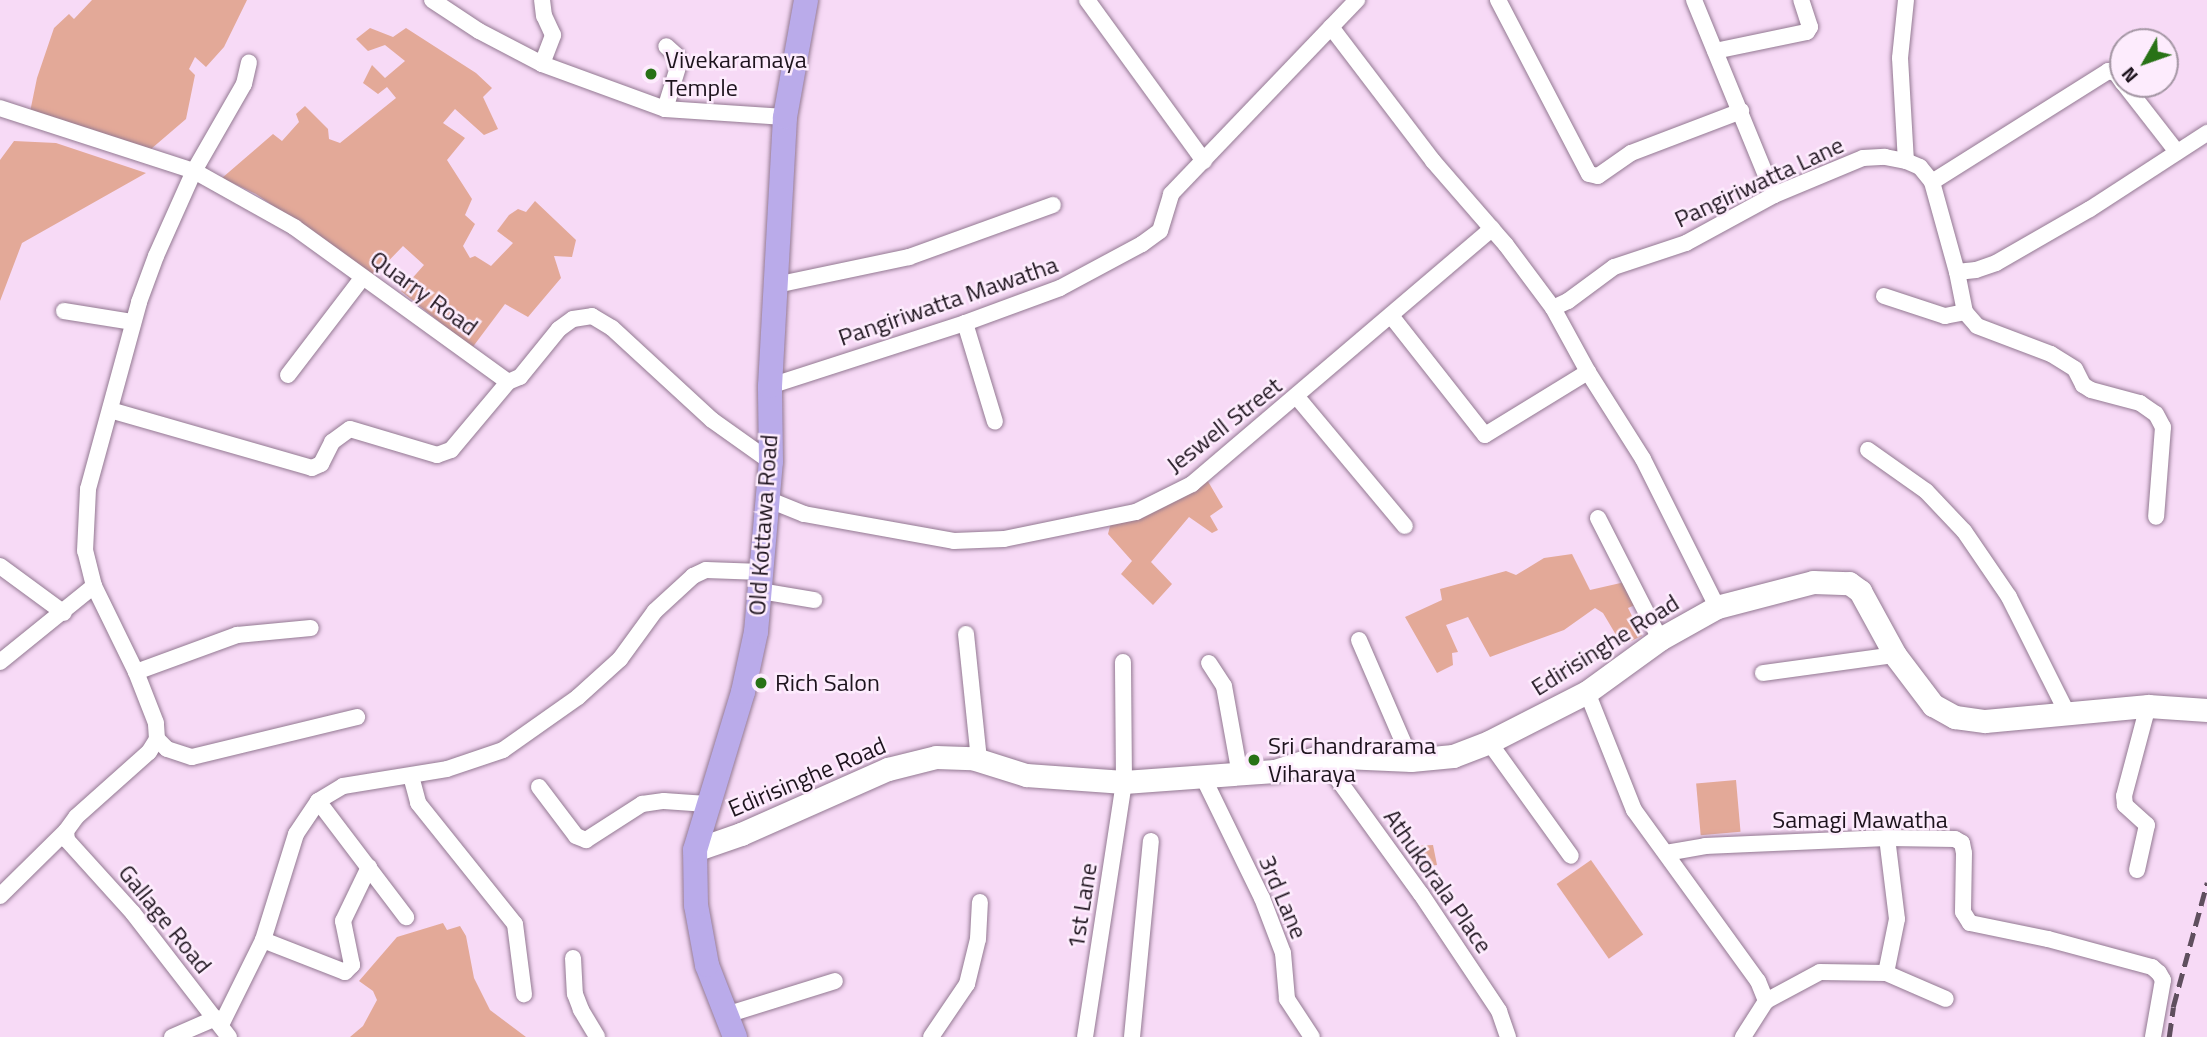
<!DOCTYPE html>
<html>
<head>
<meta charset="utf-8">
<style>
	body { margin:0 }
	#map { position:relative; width:2207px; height:1037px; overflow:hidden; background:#f7daf6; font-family:"Titillium Web",sans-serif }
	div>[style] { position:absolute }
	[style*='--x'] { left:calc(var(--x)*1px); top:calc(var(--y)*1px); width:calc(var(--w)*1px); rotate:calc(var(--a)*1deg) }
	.green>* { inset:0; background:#e3a998; transform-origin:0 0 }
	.roads { filter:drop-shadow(0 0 2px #937992) drop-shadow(0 0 2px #937992) }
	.street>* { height:16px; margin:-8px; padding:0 8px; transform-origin:8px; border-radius:8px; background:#fff }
	.secondary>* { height:23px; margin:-11.5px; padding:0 11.5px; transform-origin:11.5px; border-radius:11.5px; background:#fff }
	.primary>* { height:24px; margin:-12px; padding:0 12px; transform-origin:12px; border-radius:12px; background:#baabea }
	.rail>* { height:4.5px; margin-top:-2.25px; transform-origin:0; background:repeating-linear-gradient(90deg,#5f4f5e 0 14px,transparent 0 21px) }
	.dots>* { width:19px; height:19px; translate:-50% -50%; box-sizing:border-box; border:4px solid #fdecfd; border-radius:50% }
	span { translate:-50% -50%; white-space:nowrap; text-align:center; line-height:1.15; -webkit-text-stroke:5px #fdecfd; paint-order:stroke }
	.poi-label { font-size:24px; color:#1e141e }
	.left { translate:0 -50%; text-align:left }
	.street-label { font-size:24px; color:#1e141e }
	.north { position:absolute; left:2109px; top:28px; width:70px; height:70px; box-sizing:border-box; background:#fdecfd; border:2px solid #a496a4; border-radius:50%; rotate:230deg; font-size:19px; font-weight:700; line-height:28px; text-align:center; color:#1e141e }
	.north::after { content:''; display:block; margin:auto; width:24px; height:32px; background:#287216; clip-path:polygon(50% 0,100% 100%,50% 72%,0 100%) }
</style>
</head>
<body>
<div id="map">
	<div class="green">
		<div style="clip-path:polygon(92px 0,247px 0,224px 47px,206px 67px,195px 57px,189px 69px,195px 75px,186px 119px,151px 149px,30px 112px,37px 78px,54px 28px,69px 14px,74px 19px)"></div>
		<div style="clip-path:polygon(370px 28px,393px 37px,406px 28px,476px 73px,492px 88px,483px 97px,498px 129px,484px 135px,455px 109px,443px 123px,465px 138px,447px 160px,472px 199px,465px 215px,475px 224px,463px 246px,470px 258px,475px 256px,491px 266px,513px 243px,497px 231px,509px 215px,518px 209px,526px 212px,535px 201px,576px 240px,572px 257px,554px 256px,561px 278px,528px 317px,505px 304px,472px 348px,401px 291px,424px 265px,403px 246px,374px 276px,256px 194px,222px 178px,273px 134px,282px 141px,299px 122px,296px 114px,305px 106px,328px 129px,329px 139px,340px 143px,396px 98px,387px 87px,378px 94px,363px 83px,372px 65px,385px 78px,405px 61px,385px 45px,368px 51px,356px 39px)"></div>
		<div style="clip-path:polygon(14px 141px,56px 143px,146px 173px,22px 243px,0 301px,0 160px)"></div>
		<div style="clip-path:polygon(1206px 478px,1223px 507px,1210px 516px,1218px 530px,1212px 533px,1189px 517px,1151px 562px,1172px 584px,1153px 605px,1121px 574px,1132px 561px,1108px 534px,1111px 522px)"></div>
		<div style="clip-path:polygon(1572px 554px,1590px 590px,1625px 582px,1635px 605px,1628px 608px,1642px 636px,1622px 645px,1603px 613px,1595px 608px,1564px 630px,1490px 657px,1468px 617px,1446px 625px,1458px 652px,1452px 653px,1453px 665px,1437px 673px,1405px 617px,1442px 600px,1440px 589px,1506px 571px,1516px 575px,1544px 558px)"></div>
		<div style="left:1736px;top:780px;width:52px;height:40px;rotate:85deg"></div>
		<div style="clip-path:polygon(1433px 845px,1437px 865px,1418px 867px,1415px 846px)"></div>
		<div style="left:1591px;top:860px;width:91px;height:42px;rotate:55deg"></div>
		<div style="clip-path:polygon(443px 923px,447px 930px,460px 926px,466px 936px,474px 978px,490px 1010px,526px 1037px,350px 1037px,363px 1026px,377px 1000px,373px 991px,359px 981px,397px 937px)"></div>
	</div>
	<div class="roads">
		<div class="street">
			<div style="--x:432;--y:0;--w:56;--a:33.4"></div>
			<div style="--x:479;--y:31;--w:71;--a:27.6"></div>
			<div style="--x:542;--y:64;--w:131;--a:20.1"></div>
			<div style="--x:665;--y:109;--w:120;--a:3.8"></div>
			<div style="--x:1087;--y:0;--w:199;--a:54"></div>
			<div style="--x:1498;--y:0;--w:196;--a:62.4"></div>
			<div style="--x:1589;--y:174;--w:9;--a:13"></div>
			<div style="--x:1598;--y:176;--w:40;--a:-34.9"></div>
			<div style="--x:1631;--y:153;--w:118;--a:-20.9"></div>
			<div style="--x:1694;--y:0;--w:211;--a:67.7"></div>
			<div style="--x:1906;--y:0;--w:58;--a:95.9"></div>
			<div style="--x:1900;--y:58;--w:103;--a:86.7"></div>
			<div style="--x:1331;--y:27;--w:168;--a:52.7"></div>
			<div style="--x:1433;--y:161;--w:111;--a:49"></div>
			<div style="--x:1506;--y:245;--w:79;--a:53.3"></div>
			<div style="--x:1553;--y:308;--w:73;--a:61.3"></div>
			<div style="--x:1588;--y:372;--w:103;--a:57.7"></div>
			<div style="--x:1643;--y:459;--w:165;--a:63.4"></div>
			<div style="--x:1715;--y:51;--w:94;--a:-11.7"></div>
			<div style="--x:1807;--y:32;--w:6;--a:-59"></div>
			<div style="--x:1810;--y:27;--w:28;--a:-108"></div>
			<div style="--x:542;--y:64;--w:31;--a:-69"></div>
			<div style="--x:553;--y:35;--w:21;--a:-115"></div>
			<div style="--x:544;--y:16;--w:16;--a:-97"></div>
			<div style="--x:2124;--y:84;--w:86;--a:52.1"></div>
			<div style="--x:0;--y:108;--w:204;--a:18"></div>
			<div style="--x:194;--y:171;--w:115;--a:29.2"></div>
			<div style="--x:294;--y:227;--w:264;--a:35.9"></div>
			<div style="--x:508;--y:382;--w:13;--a:-23"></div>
			<div style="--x:520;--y:377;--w:62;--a:-50.9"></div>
			<div style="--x:559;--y:329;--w:17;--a:-36"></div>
			<div style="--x:573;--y:319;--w:19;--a:-9"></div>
			<div style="--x:592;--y:316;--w:23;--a:31"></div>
			<div style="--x:612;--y:328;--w:136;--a:42.6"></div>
			<div style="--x:712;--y:420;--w:72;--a:35.4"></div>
			<div style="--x:665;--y:109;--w:47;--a:-72.7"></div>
			<div style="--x:679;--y:64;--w:9;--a:-108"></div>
			<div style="--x:676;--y:55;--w:13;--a:-138"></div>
			<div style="--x:1932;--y:182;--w:93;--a:74.5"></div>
			<div style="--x:1957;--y:272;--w:19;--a:-6"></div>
			<div style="--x:1976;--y:270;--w:21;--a:-19"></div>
			<div style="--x:1996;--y:263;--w:108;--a:-29.9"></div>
			<div style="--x:2090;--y:209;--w:140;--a:-33"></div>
			<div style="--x:1957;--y:272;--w:41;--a:78.7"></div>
			<div style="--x:1965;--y:312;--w:18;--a:49"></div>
			<div style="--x:1977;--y:326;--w:79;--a:20.7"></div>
			<div style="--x:2051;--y:354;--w:28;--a:32"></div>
			<div style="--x:2075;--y:369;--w:18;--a:63"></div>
			<div style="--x:2083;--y:385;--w:9;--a:32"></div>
			<div style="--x:2091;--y:390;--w:51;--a:14.9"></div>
			<div style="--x:2140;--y:403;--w:19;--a:35"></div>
			<div style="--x:2156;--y:414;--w:15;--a:62"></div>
			<div style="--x:2163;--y:427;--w:90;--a:94.4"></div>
			<div style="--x:776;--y:285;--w:136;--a:-11.9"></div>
			<div style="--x:909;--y:257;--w:153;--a:-19.9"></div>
			<div style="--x:1884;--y:296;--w:64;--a:18.2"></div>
			<div style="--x:1945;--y:316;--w:20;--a:-11"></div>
			<div style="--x:1553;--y:308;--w:17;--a:-25"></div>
			<div style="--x:1568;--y:301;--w:57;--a:-36.5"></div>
			<div style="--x:1614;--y:267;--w:76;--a:-18.4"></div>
			<div style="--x:1686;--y:243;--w:100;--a:-28.6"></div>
			<div style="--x:1774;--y:195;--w:96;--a:-22.6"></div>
			<div style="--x:1863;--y:158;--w:22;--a:-3"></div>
			<div style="--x:1885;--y:157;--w:21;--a:11"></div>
			<div style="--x:1906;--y:161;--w:15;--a:23"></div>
			<div style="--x:1920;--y:167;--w:19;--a:51"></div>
			<div style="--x:1932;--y:182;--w:208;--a:-32.2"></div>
			<div style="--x:2108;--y:71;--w:8;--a:14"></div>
			<div style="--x:2116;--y:73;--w:12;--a:55"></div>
			<div style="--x:64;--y:311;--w:70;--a:9.1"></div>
			<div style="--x:1392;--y:317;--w:150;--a:51.8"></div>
			<div style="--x:1485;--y:435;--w:121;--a:-31.5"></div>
			<div style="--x:965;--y:323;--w:103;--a:73.1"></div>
			<div style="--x:288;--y:375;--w:123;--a:-52.6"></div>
			<div style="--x:770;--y:386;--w:205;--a:-17.9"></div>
			<div style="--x:965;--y:323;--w:101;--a:-20.2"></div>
			<div style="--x:1060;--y:288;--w:93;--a:-28.2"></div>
			<div style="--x:1142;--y:244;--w:22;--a:-36"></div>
			<div style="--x:1160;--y:231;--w:39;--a:-73"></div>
			<div style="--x:1171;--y:194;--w:269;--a:-46.2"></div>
			<div style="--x:1297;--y:397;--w:168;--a:50.1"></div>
			<div style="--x:110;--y:410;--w:210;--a:16"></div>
			<div style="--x:312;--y:468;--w:10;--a:-24"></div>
			<div style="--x:321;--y:464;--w:25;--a:-63"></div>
			<div style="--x:332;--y:442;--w:22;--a:-36"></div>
			<div style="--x:350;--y:429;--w:91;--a:16.6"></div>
			<div style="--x:437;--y:455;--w:15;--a:-20"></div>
			<div style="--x:451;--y:450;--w:89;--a:-50"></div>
			<div style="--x:1868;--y:450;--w:71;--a:35.3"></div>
			<div style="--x:1926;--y:491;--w:55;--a:46.5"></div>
			<div style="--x:1964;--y:531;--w:80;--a:55.7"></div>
			<div style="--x:2009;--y:597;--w:130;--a:63.4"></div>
			<div style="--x:767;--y:499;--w:40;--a:22"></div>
			<div style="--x:804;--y:514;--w:152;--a:10.2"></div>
			<div style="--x:954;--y:541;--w:50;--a:-2.3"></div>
			<div style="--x:1004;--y:539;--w:135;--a:-11.6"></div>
			<div style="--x:1136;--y:512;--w:63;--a:-26.6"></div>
			<div style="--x:1192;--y:484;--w:394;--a:-40.4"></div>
			<div style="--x:1598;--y:518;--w:136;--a:62.9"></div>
			<div style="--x:0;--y:566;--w:79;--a:36.3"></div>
			<div style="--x:760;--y:591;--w:55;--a:9.5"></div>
			<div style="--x:966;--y:634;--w:127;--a:84.1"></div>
			<div style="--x:1359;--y:640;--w:131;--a:66.6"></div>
			<div style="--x:0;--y:662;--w:121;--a:-39"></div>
			<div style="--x:1209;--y:663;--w:27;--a:57"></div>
			<div style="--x:1224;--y:686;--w:90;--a:79.8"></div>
			<div style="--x:136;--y:672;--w:108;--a:-20.1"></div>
			<div style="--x:237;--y:635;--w:74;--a:-5.4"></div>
			<div style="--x:1763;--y:673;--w:133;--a:-7.8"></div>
			<div style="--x:1587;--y:692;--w:127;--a:68.3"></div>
			<div style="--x:1634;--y:810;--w:211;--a:54.1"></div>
			<div style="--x:1758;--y:981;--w:22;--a:68"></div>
			<div style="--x:1766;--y:1001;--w:43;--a:122.6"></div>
			<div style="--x:157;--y:739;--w:14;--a:45"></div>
			<div style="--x:167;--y:749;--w:26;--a:18"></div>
			<div style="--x:192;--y:757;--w:170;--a:-13.6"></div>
			<div style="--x:1489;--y:742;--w:140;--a:54.3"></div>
			<div style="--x:1321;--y:756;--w:170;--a:54.1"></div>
			<div style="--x:1421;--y:894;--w:141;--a:56.3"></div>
			<div style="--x:1499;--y:1011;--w:28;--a:71"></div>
			<div style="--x:1202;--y:775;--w:137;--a:64"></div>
			<div style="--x:1262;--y:898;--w:59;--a:69.1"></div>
			<div style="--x:1283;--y:953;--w:46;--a:85"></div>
			<div style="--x:1287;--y:999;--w:45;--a:56.7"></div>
			<div style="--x:411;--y:776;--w:28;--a:75"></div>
			<div style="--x:418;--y:803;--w:155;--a:51.3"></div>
			<div style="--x:515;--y:924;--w:71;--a:82.7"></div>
			<div style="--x:539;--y:787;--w:61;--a:52.9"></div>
			<div style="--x:576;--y:836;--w:11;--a:22"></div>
			<div style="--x:586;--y:840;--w:67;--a:-32.7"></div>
			<div style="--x:642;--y:804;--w:22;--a:-8"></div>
			<div style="--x:664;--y:801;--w:43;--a:4"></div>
			<div style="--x:318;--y:801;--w:146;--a:52.8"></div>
			<div style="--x:66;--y:831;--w:9;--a:84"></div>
			<div style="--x:67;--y:840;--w:98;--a:47.9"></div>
			<div style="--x:133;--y:913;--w:157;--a:52.3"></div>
			<div style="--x:1666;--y:853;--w:40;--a:-10"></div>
			<div style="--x:1705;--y:846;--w:182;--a:-2.5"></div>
			<div style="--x:1887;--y:838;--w:68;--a:0.8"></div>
			<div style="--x:1955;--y:839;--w:8;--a:30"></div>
			<div style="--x:1962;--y:843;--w:10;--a:79"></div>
			<div style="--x:1964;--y:853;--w:59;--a:91"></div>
			<div style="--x:1963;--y:912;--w:13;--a:58"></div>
			<div style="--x:1970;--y:923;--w:80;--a:11.6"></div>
			<div style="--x:2048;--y:939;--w:108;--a:15.1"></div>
			<div style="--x:2152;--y:967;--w:9;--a:41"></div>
			<div style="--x:2159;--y:973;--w:8;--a:60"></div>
			<div style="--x:2163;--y:980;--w:58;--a:100"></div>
			<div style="--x:2137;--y:870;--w:46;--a:-77.5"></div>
			<div style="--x:2147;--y:825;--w:30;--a:-138"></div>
			<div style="--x:2125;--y:805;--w:9;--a:-96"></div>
			<div style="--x:2124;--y:796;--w:93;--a:-75.1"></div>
			<div style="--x:0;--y:896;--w:93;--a:-44.6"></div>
			<div style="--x:66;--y:831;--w:17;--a:-54"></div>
			<div style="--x:76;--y:817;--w:98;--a:-41.7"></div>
			<div style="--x:149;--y:752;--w:15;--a:-58"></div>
			<div style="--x:157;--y:739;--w:16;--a:-94"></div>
			<div style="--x:156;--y:723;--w:55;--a:-111.4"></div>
			<div style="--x:136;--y:672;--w:96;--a:-116"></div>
			<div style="--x:94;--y:586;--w:36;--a:-104"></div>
			<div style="--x:85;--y:551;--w:62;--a:-87.2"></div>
			<div style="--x:88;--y:489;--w:194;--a:-74.7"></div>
			<div style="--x:139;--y:302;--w:49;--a:-69.7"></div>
			<div style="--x:156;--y:256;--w:93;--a:-65.9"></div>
			<div style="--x:194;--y:171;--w:100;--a:-60.1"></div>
			<div style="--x:244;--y:84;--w:22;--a:-77"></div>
			<div style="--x:263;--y:940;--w:88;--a:21.3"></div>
			<div style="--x:345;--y:972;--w:10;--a:-45"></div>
			<div style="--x:352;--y:965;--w:45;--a:-101.6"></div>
			<div style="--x:343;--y:921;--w:60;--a:-64.3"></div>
			<div style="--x:573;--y:958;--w:36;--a:87"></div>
			<div style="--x:575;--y:994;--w:17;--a:69"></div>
			<div style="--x:581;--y:1010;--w:31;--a:59"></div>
			<div style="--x:1886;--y:973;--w:55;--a:-78.5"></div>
			<div style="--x:1897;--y:919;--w:82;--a:-97"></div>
			<div style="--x:1766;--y:1001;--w:61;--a:-28.2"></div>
			<div style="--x:1820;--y:972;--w:66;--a:0.9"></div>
			<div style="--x:1886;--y:973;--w:65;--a:23.4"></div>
			<div style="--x:726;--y:1015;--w:114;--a:-17.3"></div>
			<div style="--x:221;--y:1025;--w:95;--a:-63.7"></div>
			<div style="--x:263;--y:940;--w:111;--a:-72.7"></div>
			<div style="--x:296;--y:834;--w:40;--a:-56"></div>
			<div style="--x:318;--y:801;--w:29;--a:-31"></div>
			<div style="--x:343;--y:786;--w:105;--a:-9.3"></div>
			<div style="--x:447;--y:769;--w:59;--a:-18.7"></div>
			<div style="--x:503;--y:750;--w:92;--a:-35.2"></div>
			<div style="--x:578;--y:697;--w:57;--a:-42.1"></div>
			<div style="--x:620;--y:659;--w:59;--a:-53.9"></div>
			<div style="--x:655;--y:611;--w:52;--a:-42.6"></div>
			<div style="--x:693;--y:576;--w:14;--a:-25"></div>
			<div style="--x:706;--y:570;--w:56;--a:2"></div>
			<div style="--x:172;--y:1037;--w:48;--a:-23.4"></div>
			<div style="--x:931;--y:1037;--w:64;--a:-55.8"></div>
			<div style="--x:967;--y:984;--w:46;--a:-76.3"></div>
			<div style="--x:978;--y:939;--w:37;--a:-87"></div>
			<div style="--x:1085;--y:1037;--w:258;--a:-81.3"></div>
			<div style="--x:1124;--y:782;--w:120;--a:-90.5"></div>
			<div style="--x:1132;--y:1037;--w:197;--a:-84.5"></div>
		</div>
		<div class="secondary">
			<div style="--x:695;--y:850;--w:49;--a:-19.2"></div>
			<div style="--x:741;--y:834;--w:161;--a:-23.9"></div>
			<div style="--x:888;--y:769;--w:49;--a:-14"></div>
			<div style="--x:936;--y:757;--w:36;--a:2"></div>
			<div style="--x:972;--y:758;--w:57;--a:17.5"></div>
			<div style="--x:1026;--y:775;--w:98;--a:4.1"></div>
			<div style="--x:1124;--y:782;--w:151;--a:-4.2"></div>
			<div style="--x:1275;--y:771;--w:48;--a:-18.1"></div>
			<div style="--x:1321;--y:756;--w:90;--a:2.5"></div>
			<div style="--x:1411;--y:760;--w:42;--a:-5.4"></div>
			<div style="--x:1453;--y:756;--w:39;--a:-21"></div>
			<div style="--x:1489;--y:742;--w:110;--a:-27"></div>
			<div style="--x:1587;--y:692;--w:90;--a:-36"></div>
			<div style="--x:1660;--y:639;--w:65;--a:-29.3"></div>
			<div style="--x:1717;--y:607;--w:99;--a:-14.6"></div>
			<div style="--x:1813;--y:582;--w:36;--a:2"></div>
			<div style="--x:1849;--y:583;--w:14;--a:36"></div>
			<div style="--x:1860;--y:591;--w:73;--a:61.3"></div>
			<div style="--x:1895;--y:655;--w:63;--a:52.8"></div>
			<div style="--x:1933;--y:705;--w:25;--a:29"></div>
			<div style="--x:1955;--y:717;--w:30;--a:8"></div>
			<div style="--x:1985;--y:721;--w:164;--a:-5.3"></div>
			<div style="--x:2148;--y:706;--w:59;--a:3.9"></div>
		</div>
		<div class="primary">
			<div style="--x:735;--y:1037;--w:77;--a:-111.3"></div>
			<div style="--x:707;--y:965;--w:61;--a:-100.4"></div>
			<div style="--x:696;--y:905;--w:55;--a:-91"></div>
			<div style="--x:695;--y:850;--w:165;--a:-73.1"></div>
			<div style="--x:743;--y:692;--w:61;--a:-77.8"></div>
			<div style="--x:756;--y:632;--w:171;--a:-85"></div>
			<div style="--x:771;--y:462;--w:76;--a:-90.8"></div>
			<div style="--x:770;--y:386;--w:269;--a:-86.8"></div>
			<div style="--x:785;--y:117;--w:119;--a:-79.8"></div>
		</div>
	</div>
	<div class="rail">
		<div style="--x:2169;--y:1037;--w:30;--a:-82"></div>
		<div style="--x:2173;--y:1007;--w:129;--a:-74.7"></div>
	</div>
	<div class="dots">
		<div style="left:651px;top:74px;background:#287216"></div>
		<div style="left:761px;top:683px;background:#287216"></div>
		<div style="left:1254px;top:760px;background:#287216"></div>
	</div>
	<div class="poi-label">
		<span class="left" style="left:665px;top:74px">Vivekaramaya<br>Temple</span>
		<span class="left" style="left:775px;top:683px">Rich Salon</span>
		<span class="left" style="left:1268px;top:760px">Sri Chandrarama<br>Viharaya</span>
	</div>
	<div class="street-label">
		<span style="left:1759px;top:182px;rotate:-25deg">Pangiriwatta Lane</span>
		<span style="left:424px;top:293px;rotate:36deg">Quarry Road</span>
		<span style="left:948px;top:301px;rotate:-19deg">Pangiriwatta Mawatha</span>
		<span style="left:1224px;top:425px;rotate:-38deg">Jeswell Street</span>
		<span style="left:763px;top:525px;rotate:-86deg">Old Kottawa Road</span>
		<span style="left:1605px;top:645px;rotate:-32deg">Edirisinghe Road</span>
		<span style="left:807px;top:777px;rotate:-23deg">Edirisinghe Road</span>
		<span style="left:1860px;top:820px">Samagi Mawatha</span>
		<span style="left:1438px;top:881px;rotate:55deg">Athukorala Place</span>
		<span style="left:1283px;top:897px;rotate:67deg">3rd Lane</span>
		<span style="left:1082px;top:906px;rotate:-81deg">1st Lane</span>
		<span style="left:165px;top:919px;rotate:51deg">Gallage Road</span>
	</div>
	<div class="north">N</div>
</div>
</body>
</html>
